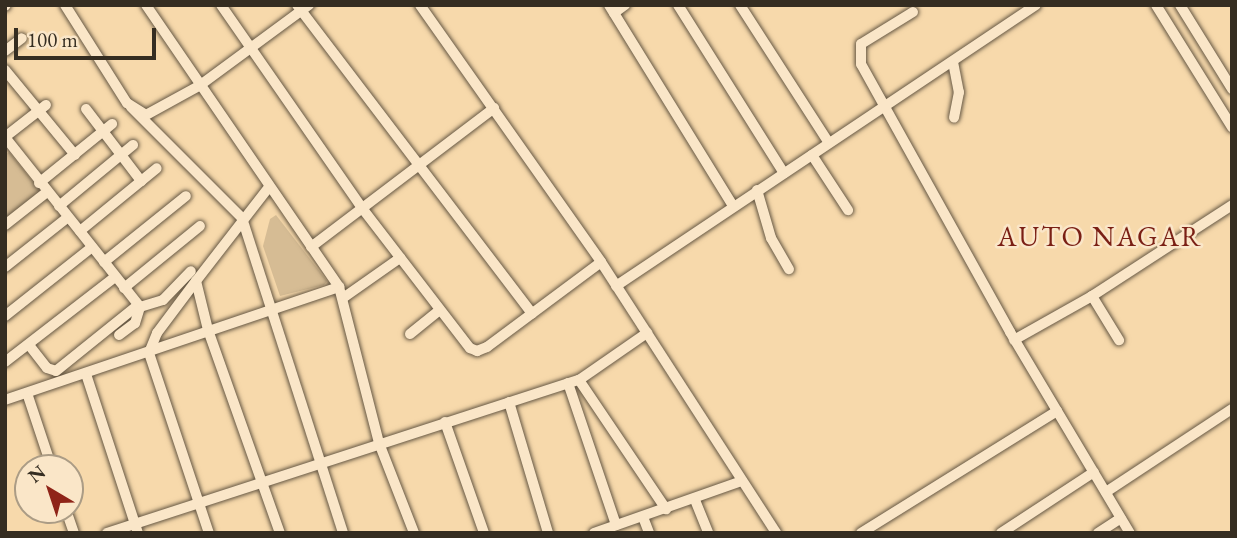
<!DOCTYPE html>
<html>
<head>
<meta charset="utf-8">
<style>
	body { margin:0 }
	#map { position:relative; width:1237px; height:538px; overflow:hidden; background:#f7d9ab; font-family:"EB Garamond",serif }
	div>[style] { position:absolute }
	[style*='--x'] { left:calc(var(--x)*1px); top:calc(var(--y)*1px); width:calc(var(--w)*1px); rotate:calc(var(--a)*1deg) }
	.green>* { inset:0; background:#d6bc94 }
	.roads { filter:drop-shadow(0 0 2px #665844) drop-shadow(0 0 2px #665844) }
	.street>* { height:10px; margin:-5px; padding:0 5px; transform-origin:5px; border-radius:5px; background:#fae6c8 }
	span { translate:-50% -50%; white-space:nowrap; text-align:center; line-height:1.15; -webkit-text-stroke:5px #fae6c8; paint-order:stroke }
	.neighbourhood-label { font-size:28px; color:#7a1f14; letter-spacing:2px }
	.frame { position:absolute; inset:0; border:7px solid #352d21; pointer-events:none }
	.north { position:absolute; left:14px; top:454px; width:70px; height:70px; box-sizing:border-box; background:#fae6c8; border:2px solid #ab9c85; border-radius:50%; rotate:321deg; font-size:19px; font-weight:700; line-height:28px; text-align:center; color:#352d21 }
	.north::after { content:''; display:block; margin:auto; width:24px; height:32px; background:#8f2418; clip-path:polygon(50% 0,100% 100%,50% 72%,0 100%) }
	.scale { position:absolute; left:14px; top:28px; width:142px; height:32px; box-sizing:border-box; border:4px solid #352d21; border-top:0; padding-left:9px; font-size:21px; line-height:24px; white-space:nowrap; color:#352d21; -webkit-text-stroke:5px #fae6c8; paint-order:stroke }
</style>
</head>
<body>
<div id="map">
	<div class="green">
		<div style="clip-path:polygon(9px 152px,42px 193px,5px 222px,5px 155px)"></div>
		<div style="clip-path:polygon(276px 215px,327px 281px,324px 285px,280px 296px,263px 246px,270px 219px)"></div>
	</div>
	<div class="roads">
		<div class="street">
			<div style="--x:65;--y:5;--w:116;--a:57.7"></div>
			<div style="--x:127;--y:103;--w:22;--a:32"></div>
			<div style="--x:146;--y:115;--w:60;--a:-28.7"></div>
			<div style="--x:199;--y:86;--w:137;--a:-36.4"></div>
			<div style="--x:146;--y:5;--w:342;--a:55.6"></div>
			<div style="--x:339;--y:287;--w:161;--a:75.6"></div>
			<div style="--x:379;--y:443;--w:97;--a:68.7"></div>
			<div style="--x:221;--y:5;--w:247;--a:55.2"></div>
			<div style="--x:362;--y:208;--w:177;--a:52.4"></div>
			<div style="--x:470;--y:348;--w:8;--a:23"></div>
			<div style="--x:477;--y:351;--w:11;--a:-22"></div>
			<div style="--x:487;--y:347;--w:142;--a:-36.7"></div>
			<div style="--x:297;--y:5;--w:388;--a:52.7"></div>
			<div style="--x:420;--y:5;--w:314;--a:54.8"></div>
			<div style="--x:601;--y:262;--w:323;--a:57.1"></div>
			<div style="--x:609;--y:5;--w:236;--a:58.3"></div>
			<div style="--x:678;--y:5;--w:199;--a:57.8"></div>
			<div style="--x:740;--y:5;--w:164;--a:57.2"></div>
			<div style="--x:1156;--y:5;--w:144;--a:58.1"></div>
			<div style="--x:1180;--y:5;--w:99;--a:58.2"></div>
			<div style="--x:5;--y:6;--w:1;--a:-45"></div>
			<div style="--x:913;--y:12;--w:61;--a:148.4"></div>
			<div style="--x:861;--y:44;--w:20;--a:90"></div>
			<div style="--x:861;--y:64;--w:307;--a:60.9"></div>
			<div style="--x:1010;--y:332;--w:234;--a:59.2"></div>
			<div style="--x:614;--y:13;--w:14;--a:-36"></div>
			<div style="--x:5;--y:51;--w:21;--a:-37"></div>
			<div style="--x:953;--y:62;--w:31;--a:79"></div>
			<div style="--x:959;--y:92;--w:26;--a:101"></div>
			<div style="--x:5;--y:70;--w:110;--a:50.5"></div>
			<div style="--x:131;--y:107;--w:157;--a:45"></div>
			<div style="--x:242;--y:218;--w:331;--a:72.2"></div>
			<div style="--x:86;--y:109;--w:91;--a:52.6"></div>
			<div style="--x:5;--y:137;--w:217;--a:51.5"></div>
			<div style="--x:140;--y:307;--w:17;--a:107"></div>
			<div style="--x:135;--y:323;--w:20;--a:143"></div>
			<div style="--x:5;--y:137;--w:52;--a:-38"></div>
			<div style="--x:812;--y:155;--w:66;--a:56.8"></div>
			<div style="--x:39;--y:183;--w:94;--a:-38.9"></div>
			<div style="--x:269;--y:187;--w:119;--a:127.8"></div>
			<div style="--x:196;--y:281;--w:50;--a:76.2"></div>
			<div style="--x:208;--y:330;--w:215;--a:70.5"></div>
			<div style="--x:757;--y:190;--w:50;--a:73.7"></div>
			<div style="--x:771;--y:238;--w:36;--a:60"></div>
			<div style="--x:59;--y:206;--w:96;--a:-39.5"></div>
			<div style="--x:5;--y:225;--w:53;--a:-38.2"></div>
			<div style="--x:80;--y:231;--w:99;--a:-39.3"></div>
			<div style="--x:311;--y:247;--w:230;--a:-37.2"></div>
			<div style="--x:104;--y:262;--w:105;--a:-38.8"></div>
			<div style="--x:5;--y:267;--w:80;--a:-38.4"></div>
			<div style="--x:196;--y:281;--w:65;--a:126.9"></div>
			<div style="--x:157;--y:333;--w:22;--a:112"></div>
			<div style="--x:149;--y:353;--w:190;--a:71.6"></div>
			<div style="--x:616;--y:286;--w:505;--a:-33.78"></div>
			<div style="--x:124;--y:288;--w:98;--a:-39.2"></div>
			<div style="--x:1092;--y:296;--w:52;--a:58.5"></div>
			<div style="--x:343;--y:298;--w:70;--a:-35.1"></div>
			<div style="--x:140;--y:307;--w:24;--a:-17"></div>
			<div style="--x:163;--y:300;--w:40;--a:-46"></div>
			<div style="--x:5;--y:316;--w:111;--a:-38.4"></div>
			<div style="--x:410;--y:334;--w:38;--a:-39"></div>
			<div style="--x:1014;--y:340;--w:90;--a:-29.4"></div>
			<div style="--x:1092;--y:296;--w:167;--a:-33"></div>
			<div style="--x:29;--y:345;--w:29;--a:52"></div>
			<div style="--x:47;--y:368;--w:9;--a:18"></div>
			<div style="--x:56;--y:371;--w:105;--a:-38.8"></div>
			<div style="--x:5;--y:362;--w:139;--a:-37.7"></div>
			<div style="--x:86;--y:374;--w:167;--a:71.9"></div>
			<div style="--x:579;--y:380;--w:156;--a:56"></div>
			<div style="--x:568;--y:383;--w:150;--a:71.3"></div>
			<div style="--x:27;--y:393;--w:79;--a:71.6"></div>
			<div style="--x:5;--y:400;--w:353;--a:-18.7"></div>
			<div style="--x:509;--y:402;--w:137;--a:73.4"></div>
			<div style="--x:445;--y:422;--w:118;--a:70.6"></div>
			<div style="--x:1106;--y:492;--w:151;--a:-33.4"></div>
			<div style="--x:695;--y:500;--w:35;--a:68"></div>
			<div style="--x:66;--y:510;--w:24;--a:71"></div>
			<div style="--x:643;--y:517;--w:17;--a:69"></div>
			<div style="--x:107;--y:533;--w:496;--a:-18"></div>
			<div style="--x:579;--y:380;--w:83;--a:-34.7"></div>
			<div style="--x:594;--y:533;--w:157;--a:-19.4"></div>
			<div style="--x:861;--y:533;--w:231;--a:-31.9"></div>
			<div style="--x:1001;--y:533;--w:111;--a:-33.3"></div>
			<div style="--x:1098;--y:533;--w:27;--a:-33"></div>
		</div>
	</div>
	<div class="neighbourhood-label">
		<span style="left:1100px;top:236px">AUTO NAGAR</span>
	</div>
	<div class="frame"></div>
	<div class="north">N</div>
	<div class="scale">100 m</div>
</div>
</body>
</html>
